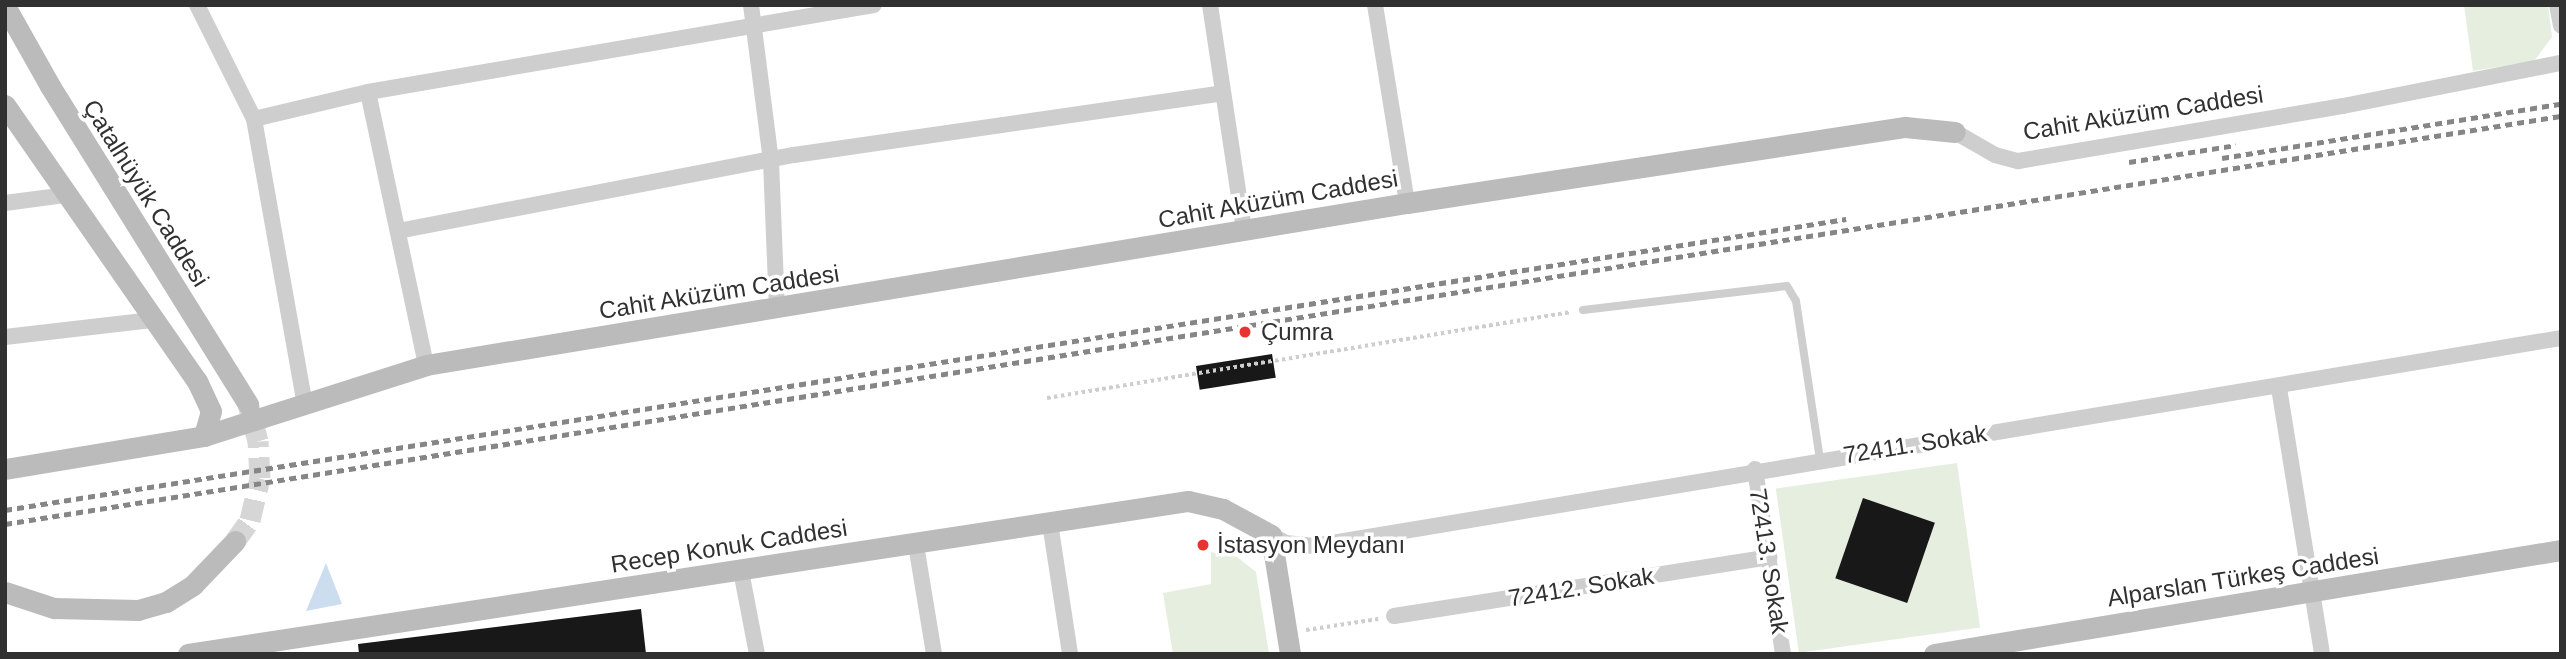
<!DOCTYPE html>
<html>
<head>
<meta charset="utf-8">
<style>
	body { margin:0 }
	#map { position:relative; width:2566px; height:659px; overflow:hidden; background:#fff; font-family:Helvetica,sans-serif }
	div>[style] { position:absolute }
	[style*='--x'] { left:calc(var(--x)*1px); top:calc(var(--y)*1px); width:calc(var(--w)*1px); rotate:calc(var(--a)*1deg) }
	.green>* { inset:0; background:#e6eedf; transform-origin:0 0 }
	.water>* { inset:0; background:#cbddee }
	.building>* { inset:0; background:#181818; transform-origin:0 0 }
	.secondary-tunnel>* { height:21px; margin-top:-10.5px; transform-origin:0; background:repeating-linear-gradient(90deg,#d6d6d6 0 21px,transparent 0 31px) }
	.path>* { height:3.5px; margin-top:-1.75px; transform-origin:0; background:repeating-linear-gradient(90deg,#cecece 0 3.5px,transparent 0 7px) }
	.lane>* { height:8px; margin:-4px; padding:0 4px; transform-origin:4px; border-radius:4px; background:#cecece }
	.street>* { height:16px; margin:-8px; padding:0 8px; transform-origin:8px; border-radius:8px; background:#cecece }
	.secondary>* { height:21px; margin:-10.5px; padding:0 10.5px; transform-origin:10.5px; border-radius:10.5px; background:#bbb }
	.rail>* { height:5px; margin-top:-2.5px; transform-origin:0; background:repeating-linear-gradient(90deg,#868686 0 7px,transparent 0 12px) }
	.dots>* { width:19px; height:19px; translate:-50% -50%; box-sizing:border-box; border:4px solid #fff; border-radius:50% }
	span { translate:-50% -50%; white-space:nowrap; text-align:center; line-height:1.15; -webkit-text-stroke:7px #fff; paint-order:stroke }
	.street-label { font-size:24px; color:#313131 }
	.poi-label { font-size:24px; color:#313131 }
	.left { translate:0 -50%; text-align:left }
	.frame { position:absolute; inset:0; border:7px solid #313131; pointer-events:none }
</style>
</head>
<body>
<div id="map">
	<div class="green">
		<div style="clip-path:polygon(2464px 5px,2548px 5px,2552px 37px,2534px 61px,2473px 71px)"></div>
		<div style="left:1957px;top:463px;width:166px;height:183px;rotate:82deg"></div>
		<div style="clip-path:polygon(1211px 552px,1237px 557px,1256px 572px,1269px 654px,1173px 654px,1163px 593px,1211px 584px)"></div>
	</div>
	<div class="water">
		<div style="clip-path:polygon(326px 563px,342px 604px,306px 611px)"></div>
	</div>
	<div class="building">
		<div style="left:1272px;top:354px;width:24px;height:77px;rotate:81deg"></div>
		<div style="left:1863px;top:498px;width:76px;height:85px;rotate:19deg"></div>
		<div style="clip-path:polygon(641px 609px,646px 654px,359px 654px,358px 644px)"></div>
	</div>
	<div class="secondary-tunnel">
		<div style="--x:235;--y:541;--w:26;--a:-54"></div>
		<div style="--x:250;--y:520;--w:43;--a:-76.6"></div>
		<div style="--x:260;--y:478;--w:37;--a:-93"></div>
		<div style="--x:258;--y:441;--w:38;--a:-105"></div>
	</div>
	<div class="path">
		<div style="--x:1047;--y:398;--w:531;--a:-9.32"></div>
		<div style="--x:1306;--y:630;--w:73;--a:-8.7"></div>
	</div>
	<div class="lane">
		<div style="--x:1583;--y:310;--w:205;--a:-6.7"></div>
		<div style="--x:1787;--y:286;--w:17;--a:59"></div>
		<div style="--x:1796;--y:301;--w:160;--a:81.4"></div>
	</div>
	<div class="street">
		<div style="--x:197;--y:5;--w:127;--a:63.4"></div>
		<div style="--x:254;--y:119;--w:291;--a:79.9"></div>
		<div style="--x:751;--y:5;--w:157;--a:82.7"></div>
		<div style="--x:771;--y:161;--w:149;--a:87.7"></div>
		<div style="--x:1210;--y:5;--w:229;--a:81.4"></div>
		<div style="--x:1375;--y:5;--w:201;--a:80.8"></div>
		<div style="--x:2557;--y:5;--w:21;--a:79"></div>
		<div style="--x:368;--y:92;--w:279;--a:78"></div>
		<div style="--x:254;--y:119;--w:117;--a:-13.3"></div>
		<div style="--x:368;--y:92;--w:513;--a:-9.76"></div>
		<div style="--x:1955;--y:132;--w:46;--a:29.9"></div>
		<div style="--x:1995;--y:155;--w:24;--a:15"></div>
		<div style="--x:2018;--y:161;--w:330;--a:-9.6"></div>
		<div style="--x:2343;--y:106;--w:222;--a:-11.2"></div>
		<div style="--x:5;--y:203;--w:62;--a:-7.5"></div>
		<div style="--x:398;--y:231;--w:403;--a:-10.9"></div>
		<div style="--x:794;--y:155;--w:433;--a:-8.2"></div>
		<div style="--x:5;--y:337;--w:148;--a:-6.6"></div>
		<div style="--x:2279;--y:388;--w:269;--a:80.8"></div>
		<div style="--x:1755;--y:469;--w:187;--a:81.4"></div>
		<div style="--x:1050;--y:523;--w:133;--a:81.3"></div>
		<div style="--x:1271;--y:535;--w:17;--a:28"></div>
		<div style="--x:1286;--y:543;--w:28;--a:6"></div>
		<div style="--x:1314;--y:546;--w:1264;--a:-9.47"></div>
		<div style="--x:916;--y:545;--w:110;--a:80.6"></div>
		<div style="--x:741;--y:571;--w:85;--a:79.1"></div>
		<div style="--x:1394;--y:616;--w:380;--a:-8.9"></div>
	</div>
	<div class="secondary">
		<div style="--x:5;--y:6;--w:92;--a:60.6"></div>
		<div style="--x:50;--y:86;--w:375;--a:58.1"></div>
		<div style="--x:5;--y:105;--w:336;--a:55.2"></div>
		<div style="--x:197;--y:381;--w:33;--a:65"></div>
		<div style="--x:211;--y:411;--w:26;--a:106"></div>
		<div style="--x:5;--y:469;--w:202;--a:-9.4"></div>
		<div style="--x:204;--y:436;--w:233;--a:-17.7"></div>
		<div style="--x:426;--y:365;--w:994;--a:-9.38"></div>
		<div style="--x:1407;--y:203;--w:504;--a:-8.68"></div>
		<div style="--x:1905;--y:127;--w:50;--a:5.7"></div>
		<div style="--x:5;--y:592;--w:52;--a:18.1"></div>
		<div style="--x:54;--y:608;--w:84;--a:1.4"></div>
		<div style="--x:138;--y:610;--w:29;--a:-16"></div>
		<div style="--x:166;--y:602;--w:32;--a:-32"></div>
		<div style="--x:193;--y:585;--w:61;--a:-46.3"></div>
		<div style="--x:188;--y:654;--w:1012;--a:-8.7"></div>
		<div style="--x:1188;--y:501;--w:36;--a:13"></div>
		<div style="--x:1223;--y:509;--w:55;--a:28.4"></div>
		<div style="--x:1271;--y:535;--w:121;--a:80.9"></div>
		<div style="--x:1934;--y:654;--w:636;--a:-9.42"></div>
	</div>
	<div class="rail">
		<div style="--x:2222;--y:158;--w:343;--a:-9.1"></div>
		<div style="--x:2129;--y:162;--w:108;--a:-9"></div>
		<div style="--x:5;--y:510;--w:1864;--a:-8.98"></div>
		<div style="--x:5;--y:524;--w:2588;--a:-9.07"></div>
	</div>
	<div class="dots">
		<div style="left:1245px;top:332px;background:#ea3331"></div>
		<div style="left:1203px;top:545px;background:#ea3331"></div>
	</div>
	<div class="street-label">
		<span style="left:2143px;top:113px;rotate:-9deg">Cahit Aküzüm Caddesi</span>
		<span style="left:146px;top:193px;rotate:58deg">Çatalhüyük Caddesi</span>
		<span style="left:1278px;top:199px;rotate:-10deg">Cahit Aküzüm Caddesi</span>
		<span style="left:719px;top:292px;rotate:-9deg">Cahit Aküzüm Caddesi</span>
		<span style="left:1915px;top:444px;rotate:-9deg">72411. Sokak</span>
		<span style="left:729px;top:546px;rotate:-9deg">Recep Konuk Caddesi</span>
		<span style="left:1769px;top:561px;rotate:81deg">72413. Sokak</span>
		<span style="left:2243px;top:577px;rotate:-9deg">Alparslan Türkeş Caddesi</span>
		<span style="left:1581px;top:587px;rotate:-9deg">72412. Sokak</span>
	</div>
	<div class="poi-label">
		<span class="left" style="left:1261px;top:332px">Çumra</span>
		<span class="left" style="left:1217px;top:545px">İstasyon Meydanı</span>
	</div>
	<div class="frame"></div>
</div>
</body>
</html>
